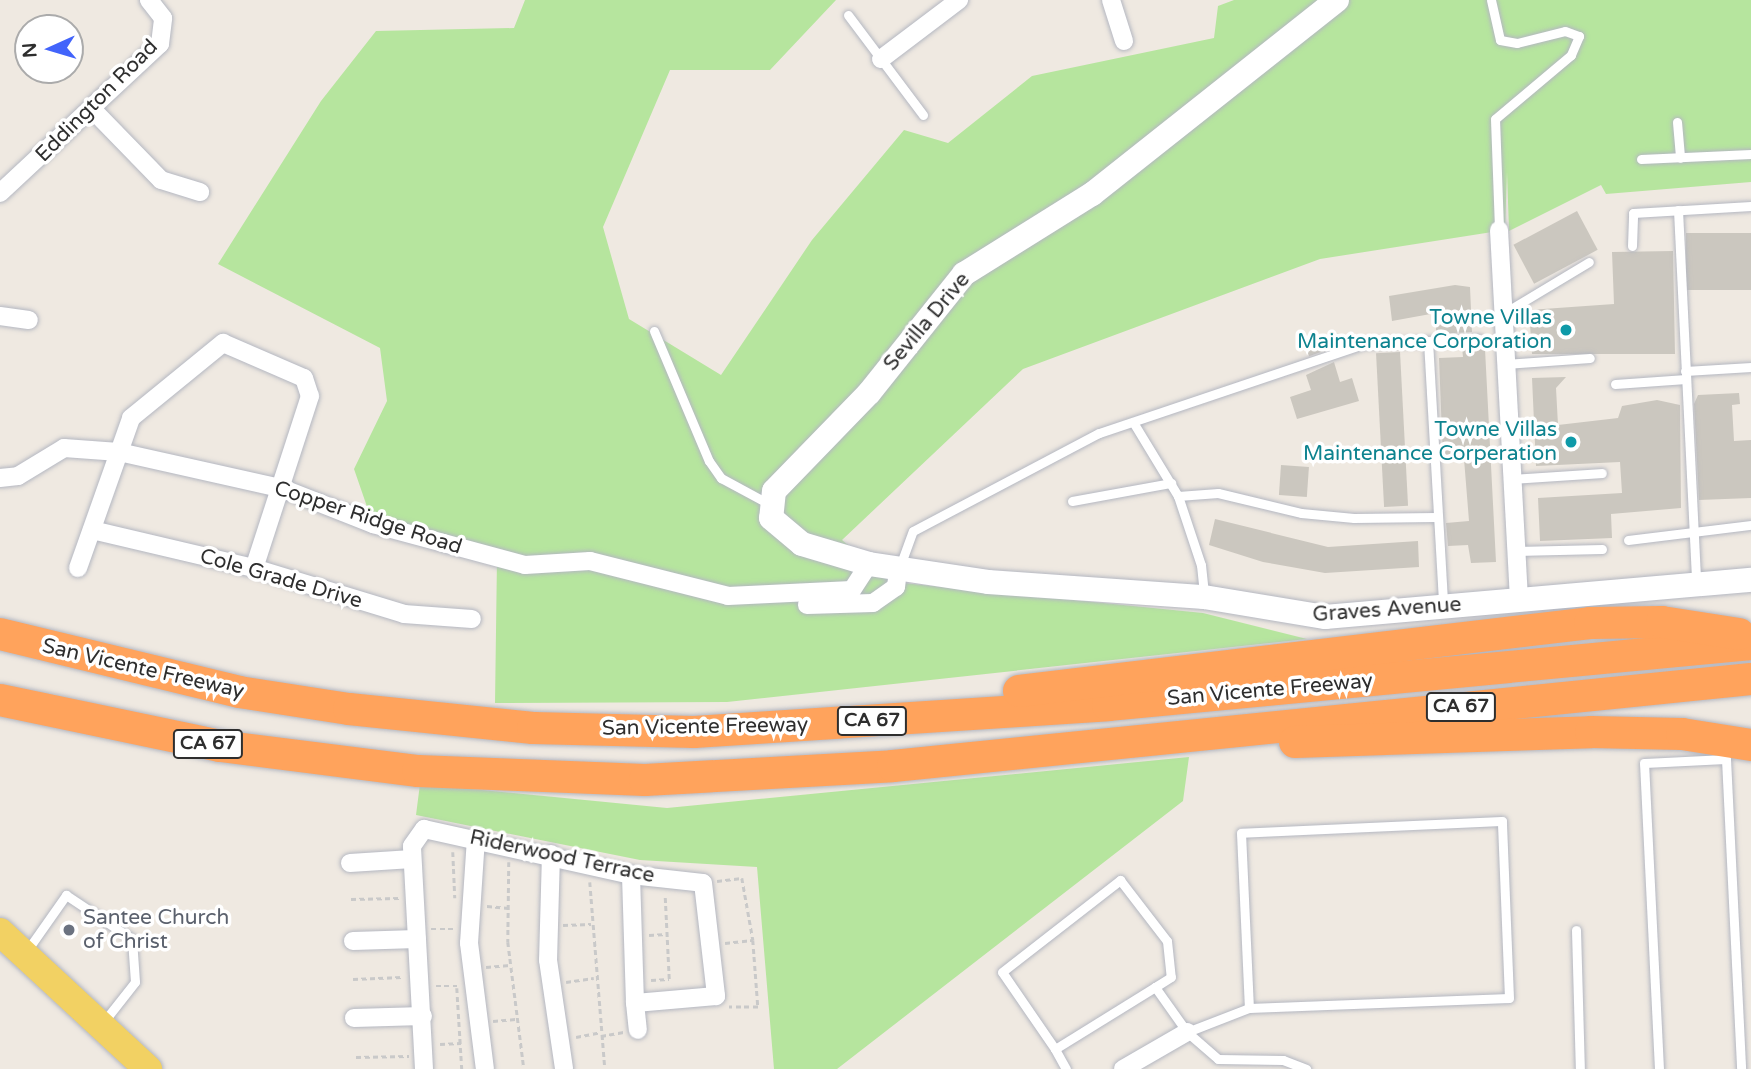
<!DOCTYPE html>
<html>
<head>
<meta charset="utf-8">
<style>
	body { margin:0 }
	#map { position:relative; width:1751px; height:1069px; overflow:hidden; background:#efe9e1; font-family:"Varela Round",sans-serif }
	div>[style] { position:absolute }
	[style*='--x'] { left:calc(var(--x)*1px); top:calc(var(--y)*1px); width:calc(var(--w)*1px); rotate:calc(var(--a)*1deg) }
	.green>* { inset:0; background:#b6e59e }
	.building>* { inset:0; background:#cbc7bf; transform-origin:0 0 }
	.path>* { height:2.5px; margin-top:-1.25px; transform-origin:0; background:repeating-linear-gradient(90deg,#c9c9c9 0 5px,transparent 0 8.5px) }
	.roads { filter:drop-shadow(0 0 2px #b4b7c1) drop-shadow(0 0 2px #b4b7c1) }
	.lane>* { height:9px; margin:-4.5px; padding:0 4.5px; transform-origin:4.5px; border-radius:4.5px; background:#fff }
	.street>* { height:18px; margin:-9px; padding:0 9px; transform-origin:9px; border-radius:9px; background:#fff }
	.secondary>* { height:24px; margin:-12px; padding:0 12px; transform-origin:12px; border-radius:12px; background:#fff }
	.primary>* { height:28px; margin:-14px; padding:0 14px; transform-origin:14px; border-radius:14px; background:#f2d163 }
	.highway>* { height:32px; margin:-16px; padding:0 16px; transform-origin:16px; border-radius:16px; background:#ffa35c }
	.dots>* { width:19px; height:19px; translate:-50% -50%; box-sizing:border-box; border:4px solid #fff; border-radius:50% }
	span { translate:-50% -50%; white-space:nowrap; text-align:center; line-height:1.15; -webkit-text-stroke:7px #fff; paint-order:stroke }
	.shield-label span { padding:2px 5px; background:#fff; border:2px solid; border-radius:5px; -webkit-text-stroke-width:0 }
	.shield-label { font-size:19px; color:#2e2e2e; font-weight:700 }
	.street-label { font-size:21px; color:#2e2e2e }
	.culture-label { font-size:21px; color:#0d838f }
	.right { translate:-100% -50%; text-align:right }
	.worship-label { font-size:21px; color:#5b616d }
	.left { translate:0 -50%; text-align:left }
	.north { position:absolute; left:14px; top:14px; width:70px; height:70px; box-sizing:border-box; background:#fff; border:2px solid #ababab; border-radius:50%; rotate:266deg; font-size:19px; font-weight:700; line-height:28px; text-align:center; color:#2e2e2e }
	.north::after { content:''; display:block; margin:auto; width:24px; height:32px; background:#4264fb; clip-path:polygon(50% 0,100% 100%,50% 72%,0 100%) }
</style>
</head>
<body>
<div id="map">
	<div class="green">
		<div style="clip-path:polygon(525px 0,836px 0,770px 70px,670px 70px,603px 227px,629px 319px,721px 375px,812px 240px,904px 130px,948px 143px,1032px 76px,1214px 38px,1218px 6px,1234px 0,1751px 0,1751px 182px,1606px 194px,1601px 185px,1509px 231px,1507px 172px,1505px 230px,1320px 259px,1023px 369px,842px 540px,893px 582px,1203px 613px,1307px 639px,727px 702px,495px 703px,497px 558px,373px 524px,354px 469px,387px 401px,380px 348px,218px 264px,321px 101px,376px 31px,514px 28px)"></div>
		<div style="clip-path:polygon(1189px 757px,1183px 801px,837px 1069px,774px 1069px,757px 867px,640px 860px,416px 815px,420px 784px,667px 808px)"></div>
	</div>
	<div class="building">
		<div style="left:1577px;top:211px;width:44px;height:72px;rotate:62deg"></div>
		<div style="left:1751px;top:233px;width:57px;height:65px;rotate:90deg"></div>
		<div style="clip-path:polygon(1673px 251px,1675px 354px,1532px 354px,1529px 310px,1614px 304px,1612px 252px)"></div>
		<div style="clip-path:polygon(1455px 285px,1470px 287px,1472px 332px,1436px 334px,1436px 313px,1392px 321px,1389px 296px)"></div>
		<div style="left:1338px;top:333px;width:12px;height:35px;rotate:70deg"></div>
		<div style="clip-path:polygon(1462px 347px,1485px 349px,1496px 562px,1471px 563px,1468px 545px,1448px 546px,1446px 523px,1469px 521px,1464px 459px,1443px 460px,1439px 358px,1463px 357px)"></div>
		<div style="left:1400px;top:352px;width:154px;height:24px;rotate:87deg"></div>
		<div style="clip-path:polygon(1334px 362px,1340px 382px,1352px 378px,1359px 401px,1297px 419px,1290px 397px,1311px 390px,1306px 375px)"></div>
		<div style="clip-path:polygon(1566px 377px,1556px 388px,1558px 425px,1618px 418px,1622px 406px,1657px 400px,1680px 405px,1681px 508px,1611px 514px,1612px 538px,1540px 541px,1538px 498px,1622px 493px,1620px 462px,1536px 466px,1532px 378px)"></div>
		<div style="clip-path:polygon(1739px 393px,1740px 404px,1732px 405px,1734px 441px,1751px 440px,1751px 498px,1699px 500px,1694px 404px,1698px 395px)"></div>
		<div style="left:1281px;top:465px;width:28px;height:30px;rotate:4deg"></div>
		<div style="clip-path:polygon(1215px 519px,1328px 547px,1418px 541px,1419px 567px,1325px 573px,1263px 562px,1209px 545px)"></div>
	</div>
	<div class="path">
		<div style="--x:453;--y:852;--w:46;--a:87.5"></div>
		<div style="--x:509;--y:862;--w:80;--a:90.7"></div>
		<div style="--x:508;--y:942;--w:128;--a:82.8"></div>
		<div style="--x:717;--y:881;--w:25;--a:-7"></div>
		<div style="--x:742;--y:878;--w:63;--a:79.9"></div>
		<div style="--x:753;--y:940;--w:67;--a:85.7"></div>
		<div style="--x:758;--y:1007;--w:29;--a:180"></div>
		<div style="--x:590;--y:882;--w:188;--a:85.4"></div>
		<div style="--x:351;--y:899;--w:48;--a:-1.2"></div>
		<div style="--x:487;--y:906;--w:22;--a:5"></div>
		<div style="--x:563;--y:925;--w:28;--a:-2"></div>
		<div style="--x:431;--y:929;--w:25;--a:0"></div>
		<div style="--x:649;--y:935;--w:18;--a:-3"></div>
		<div style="--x:725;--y:943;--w:28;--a:-6"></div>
		<div style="--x:486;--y:967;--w:25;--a:-5"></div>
		<div style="--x:353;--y:979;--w:49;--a:-2.3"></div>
		<div style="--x:651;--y:980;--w:18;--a:-3"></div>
		<div style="--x:669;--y:979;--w:83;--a:-92.8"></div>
		<div style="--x:566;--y:982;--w:28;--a:-8"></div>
		<div style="--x:436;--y:986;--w:21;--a:0"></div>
		<div style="--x:457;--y:988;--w:81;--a:86.5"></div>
		<div style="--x:493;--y:1021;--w:25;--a:-5"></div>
		<div style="--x:601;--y:1036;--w:23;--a:-10"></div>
		<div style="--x:576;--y:1037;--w:25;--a:-11"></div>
		<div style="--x:440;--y:1044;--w:21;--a:-3"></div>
		<div style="--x:356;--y:1057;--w:53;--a:-1.1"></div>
	</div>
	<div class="roads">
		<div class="lane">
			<div style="--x:1491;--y:0;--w:41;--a:77.3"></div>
			<div style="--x:1500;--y:40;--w:17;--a:10"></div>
			<div style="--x:1517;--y:43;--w:49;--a:-14"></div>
			<div style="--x:1565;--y:31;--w:15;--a:20"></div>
			<div style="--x:1579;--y:36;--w:21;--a:113"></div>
			<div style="--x:1571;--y:55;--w:99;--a:139.9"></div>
			<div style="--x:1495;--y:119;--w:111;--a:87.9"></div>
			<div style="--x:848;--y:15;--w:125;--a:53.1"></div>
			<div style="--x:1677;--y:122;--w:36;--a:85"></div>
			<div style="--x:1641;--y:159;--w:110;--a:-2.6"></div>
			<div style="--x:1678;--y:210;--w:372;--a:87.2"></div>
			<div style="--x:1632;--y:246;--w:33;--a:-88"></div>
			<div style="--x:1633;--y:213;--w:118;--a:-3.4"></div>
			<div style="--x:1504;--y:313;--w:99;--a:-31"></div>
			<div style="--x:654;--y:331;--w:141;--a:67.1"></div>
			<div style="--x:709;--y:461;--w:21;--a:55"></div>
			<div style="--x:721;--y:478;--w:55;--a:28.4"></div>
			<div style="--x:1428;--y:341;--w:263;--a:86.7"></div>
			<div style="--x:1505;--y:364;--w:85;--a:-4"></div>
			<div style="--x:1685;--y:371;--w:66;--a:-3.5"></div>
			<div style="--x:1615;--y:384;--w:71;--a:-4"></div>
			<div style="--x:1133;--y:422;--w:87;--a:58.7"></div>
			<div style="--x:1178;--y:496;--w:73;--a:71.6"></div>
			<div style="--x:1201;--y:565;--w:31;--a:84"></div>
			<div style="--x:1512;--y:479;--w:90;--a:-3.8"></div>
			<div style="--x:1178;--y:496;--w:40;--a:-4.3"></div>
			<div style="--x:1218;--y:493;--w:85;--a:13.5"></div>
			<div style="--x:1301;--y:513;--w:53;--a:5.4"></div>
			<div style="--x:1354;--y:518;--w:82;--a:-0.7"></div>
			<div style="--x:1072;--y:501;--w:101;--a:-10.3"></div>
			<div style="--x:1628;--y:540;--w:124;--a:-7"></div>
			<div style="--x:1516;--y:551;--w:86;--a:-1.3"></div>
			<div style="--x:900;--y:566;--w:37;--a:-70"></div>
			<div style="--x:913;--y:531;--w:210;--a:-27.8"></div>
			<div style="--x:1099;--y:433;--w:280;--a:-18.6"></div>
			<div style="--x:1364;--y:344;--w:115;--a:-2.5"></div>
			<div style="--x:1576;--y:930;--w:139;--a:88.4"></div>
			<div style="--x:26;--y:952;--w:70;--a:-54.9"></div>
			<div style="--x:66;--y:895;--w:79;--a:33.7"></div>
			<div style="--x:132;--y:939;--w:43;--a:86"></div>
			<div style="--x:135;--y:982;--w:53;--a:128.2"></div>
			<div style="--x:1187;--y:1032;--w:66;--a:-21.2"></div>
			<div style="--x:1249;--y:1008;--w:260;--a:-2.2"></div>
			<div style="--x:1509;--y:998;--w:177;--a:-92.3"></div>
			<div style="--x:1502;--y:821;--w:261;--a:177.4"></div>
			<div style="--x:1241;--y:833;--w:175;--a:87.4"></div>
			<div style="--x:1055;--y:1049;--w:93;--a:-124.5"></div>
			<div style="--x:1002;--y:972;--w:150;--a:-37.9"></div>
			<div style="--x:1120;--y:880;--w:77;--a:52.4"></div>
			<div style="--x:1167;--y:941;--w:36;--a:84"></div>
			<div style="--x:1171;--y:977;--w:19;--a:148"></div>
			<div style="--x:1066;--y:1069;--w:23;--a:-119"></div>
			<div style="--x:1055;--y:1049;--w:118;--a:-31.8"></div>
			<div style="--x:1155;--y:987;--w:55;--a:54.6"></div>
			<div style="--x:1187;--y:1032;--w:41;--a:41.1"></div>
			<div style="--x:1218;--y:1059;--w:65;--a:0.9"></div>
			<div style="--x:1283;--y:1060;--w:25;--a:21"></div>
			<div style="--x:1659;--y:1069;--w:306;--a:-92.8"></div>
			<div style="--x:1644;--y:763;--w:82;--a:-2.8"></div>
			<div style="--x:1726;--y:759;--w:310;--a:87.2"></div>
		</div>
		<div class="street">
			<div style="--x:1111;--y:0;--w:43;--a:72.4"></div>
			<div style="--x:881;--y:59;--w:98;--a:-37.1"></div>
			<div style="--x:92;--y:109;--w:99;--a:45.8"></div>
			<div style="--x:161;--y:180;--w:41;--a:17.1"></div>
			<div style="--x:0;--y:193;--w:219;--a:-43"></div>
			<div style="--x:160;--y:44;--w:26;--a:-83"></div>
			<div style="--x:163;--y:18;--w:23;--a:-128"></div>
			<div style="--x:1499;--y:230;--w:370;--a:86.9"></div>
			<div style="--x:0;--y:316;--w:29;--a:8"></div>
			<div style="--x:0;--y:478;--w:18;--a:-6"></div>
			<div style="--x:18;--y:476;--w:54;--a:-31.3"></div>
			<div style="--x:64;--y:448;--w:55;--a:4.2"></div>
			<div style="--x:119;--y:452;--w:169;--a:12.6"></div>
			<div style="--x:284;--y:489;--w:96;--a:21.5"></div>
			<div style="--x:373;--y:524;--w:157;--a:15.1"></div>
			<div style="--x:525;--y:565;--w:65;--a:-3.5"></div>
			<div style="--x:590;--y:561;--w:142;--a:14.2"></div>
			<div style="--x:728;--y:596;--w:124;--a:-2.8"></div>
			<div style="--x:852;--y:590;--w:31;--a:-57"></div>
			<div style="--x:92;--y:530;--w:166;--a:13.2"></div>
			<div style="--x:254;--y:568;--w:157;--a:17"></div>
			<div style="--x:404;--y:614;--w:68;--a:4.2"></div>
			<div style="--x:78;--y:568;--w:159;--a:-70.5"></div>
			<div style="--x:131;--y:418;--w:119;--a:-39.2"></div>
			<div style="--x:223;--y:343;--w:88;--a:23.4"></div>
			<div style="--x:304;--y:378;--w:19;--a:72"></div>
			<div style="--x:310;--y:396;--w:181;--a:108"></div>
			<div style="--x:807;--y:605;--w:66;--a:-1.7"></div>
			<div style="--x:873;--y:603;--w:28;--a:-35"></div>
			<div style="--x:896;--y:587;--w:17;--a:-83"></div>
			<div style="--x:476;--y:838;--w:105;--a:93.8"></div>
			<div style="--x:469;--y:943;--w:127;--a:82.8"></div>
			<div style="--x:551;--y:854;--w:106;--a:91.6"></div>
			<div style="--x:548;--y:960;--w:110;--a:81.6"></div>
			<div style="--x:350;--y:863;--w:62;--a:-3.7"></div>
			<div style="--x:353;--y:941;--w:64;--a:-1.8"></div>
			<div style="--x:635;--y:1003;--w:27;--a:84"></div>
			<div style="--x:354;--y:1018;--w:69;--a:-1.7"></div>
			<div style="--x:424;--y:1069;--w:223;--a:-93.1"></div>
			<div style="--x:412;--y:846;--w:21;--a:-55"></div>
			<div style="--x:424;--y:829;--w:212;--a:12.5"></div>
			<div style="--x:631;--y:875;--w:72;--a:6.3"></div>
			<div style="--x:703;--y:883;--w:114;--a:83.4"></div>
			<div style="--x:716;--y:996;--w:81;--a:175.1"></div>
			<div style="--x:635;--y:1003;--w:128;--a:-91.8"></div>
			<div style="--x:1123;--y:1069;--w:74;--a:-30"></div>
		</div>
		<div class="secondary">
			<div style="--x:1337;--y:0;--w:313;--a:141.6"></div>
			<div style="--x:1092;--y:194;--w:151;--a:148"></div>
			<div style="--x:964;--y:274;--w:152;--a:128.6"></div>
			<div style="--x:869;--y:393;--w:136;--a:134.1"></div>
			<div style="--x:774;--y:491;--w:27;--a:96"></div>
			<div style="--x:771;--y:518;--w:40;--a:40"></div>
			<div style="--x:802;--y:544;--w:70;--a:16.6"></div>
			<div style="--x:869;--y:564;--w:120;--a:8.6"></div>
			<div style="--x:988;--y:582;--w:217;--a:4"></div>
			<div style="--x:1204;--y:597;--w:123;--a:9.4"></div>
			<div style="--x:1325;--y:617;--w:428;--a:-5"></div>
		</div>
		<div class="primary">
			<div style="--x:0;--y:932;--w:202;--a:42.8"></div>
		</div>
		<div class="highway">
			<div style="--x:0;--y:634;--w:246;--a:13.6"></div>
			<div style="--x:239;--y:692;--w:111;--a:8.8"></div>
			<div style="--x:349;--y:709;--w:185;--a:5.9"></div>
			<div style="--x:533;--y:728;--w:161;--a:1.4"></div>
			<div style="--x:694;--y:732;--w:415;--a:-3.7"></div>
			<div style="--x:1108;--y:705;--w:646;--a:-5.42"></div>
			<div style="--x:1019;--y:691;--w:575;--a:-6.79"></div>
			<div style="--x:1590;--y:623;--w:72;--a:-0.8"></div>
			<div style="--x:1662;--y:622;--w:78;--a:8.9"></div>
			<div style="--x:0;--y:700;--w:225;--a:11.8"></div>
			<div style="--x:220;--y:746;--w:200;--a:7.2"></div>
			<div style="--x:418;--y:771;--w:227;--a:2.3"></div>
			<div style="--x:645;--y:780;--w:248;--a:-3.2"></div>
			<div style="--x:893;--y:766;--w:862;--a:-5.79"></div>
			<div style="--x:1295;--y:742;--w:296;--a:-1.9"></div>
			<div style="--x:1591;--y:732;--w:91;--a:1.3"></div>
			<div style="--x:1682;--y:734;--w:70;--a:9.1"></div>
		</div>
	</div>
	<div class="dots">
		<div style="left:1566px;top:330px;background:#0f9aa8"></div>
		<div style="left:1571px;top:442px;background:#0f9aa8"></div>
		<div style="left:69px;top:930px;background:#6b7280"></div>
	</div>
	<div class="shield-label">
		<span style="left:1461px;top:707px">CA 67</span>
		<span style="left:872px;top:721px">CA 67</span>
		<span style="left:208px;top:744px">CA 67</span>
	</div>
	<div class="street-label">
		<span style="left:97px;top:101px;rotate:-45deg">Eddington Road</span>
		<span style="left:927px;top:322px;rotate:-50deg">Sevilla Drive</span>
		<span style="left:368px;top:518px;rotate:18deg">Copper Ridge Road</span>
		<span style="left:281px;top:579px;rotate:16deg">Cole Grade Drive</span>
		<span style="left:1387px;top:610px;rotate:-4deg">Graves Avenue</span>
		<span style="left:143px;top:669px;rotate:13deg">San Vicente Freeway</span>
		<span style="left:1270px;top:690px;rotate:-5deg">San Vicente Freeway</span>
		<span style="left:705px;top:727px;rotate:-1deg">San Vicente Freeway</span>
		<span style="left:562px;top:857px;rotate:12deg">Riderwood Terrace</span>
	</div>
	<div class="culture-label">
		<span class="right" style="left:1552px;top:330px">Towne Villas<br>Maintenance Corporation</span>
		<span class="right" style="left:1557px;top:442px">Towne Villas<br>Maintenance Corperation</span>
	</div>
	<div class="worship-label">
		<span class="left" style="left:83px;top:930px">Santee Church<br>of Christ</span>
	</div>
	<div class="north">N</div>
</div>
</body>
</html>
